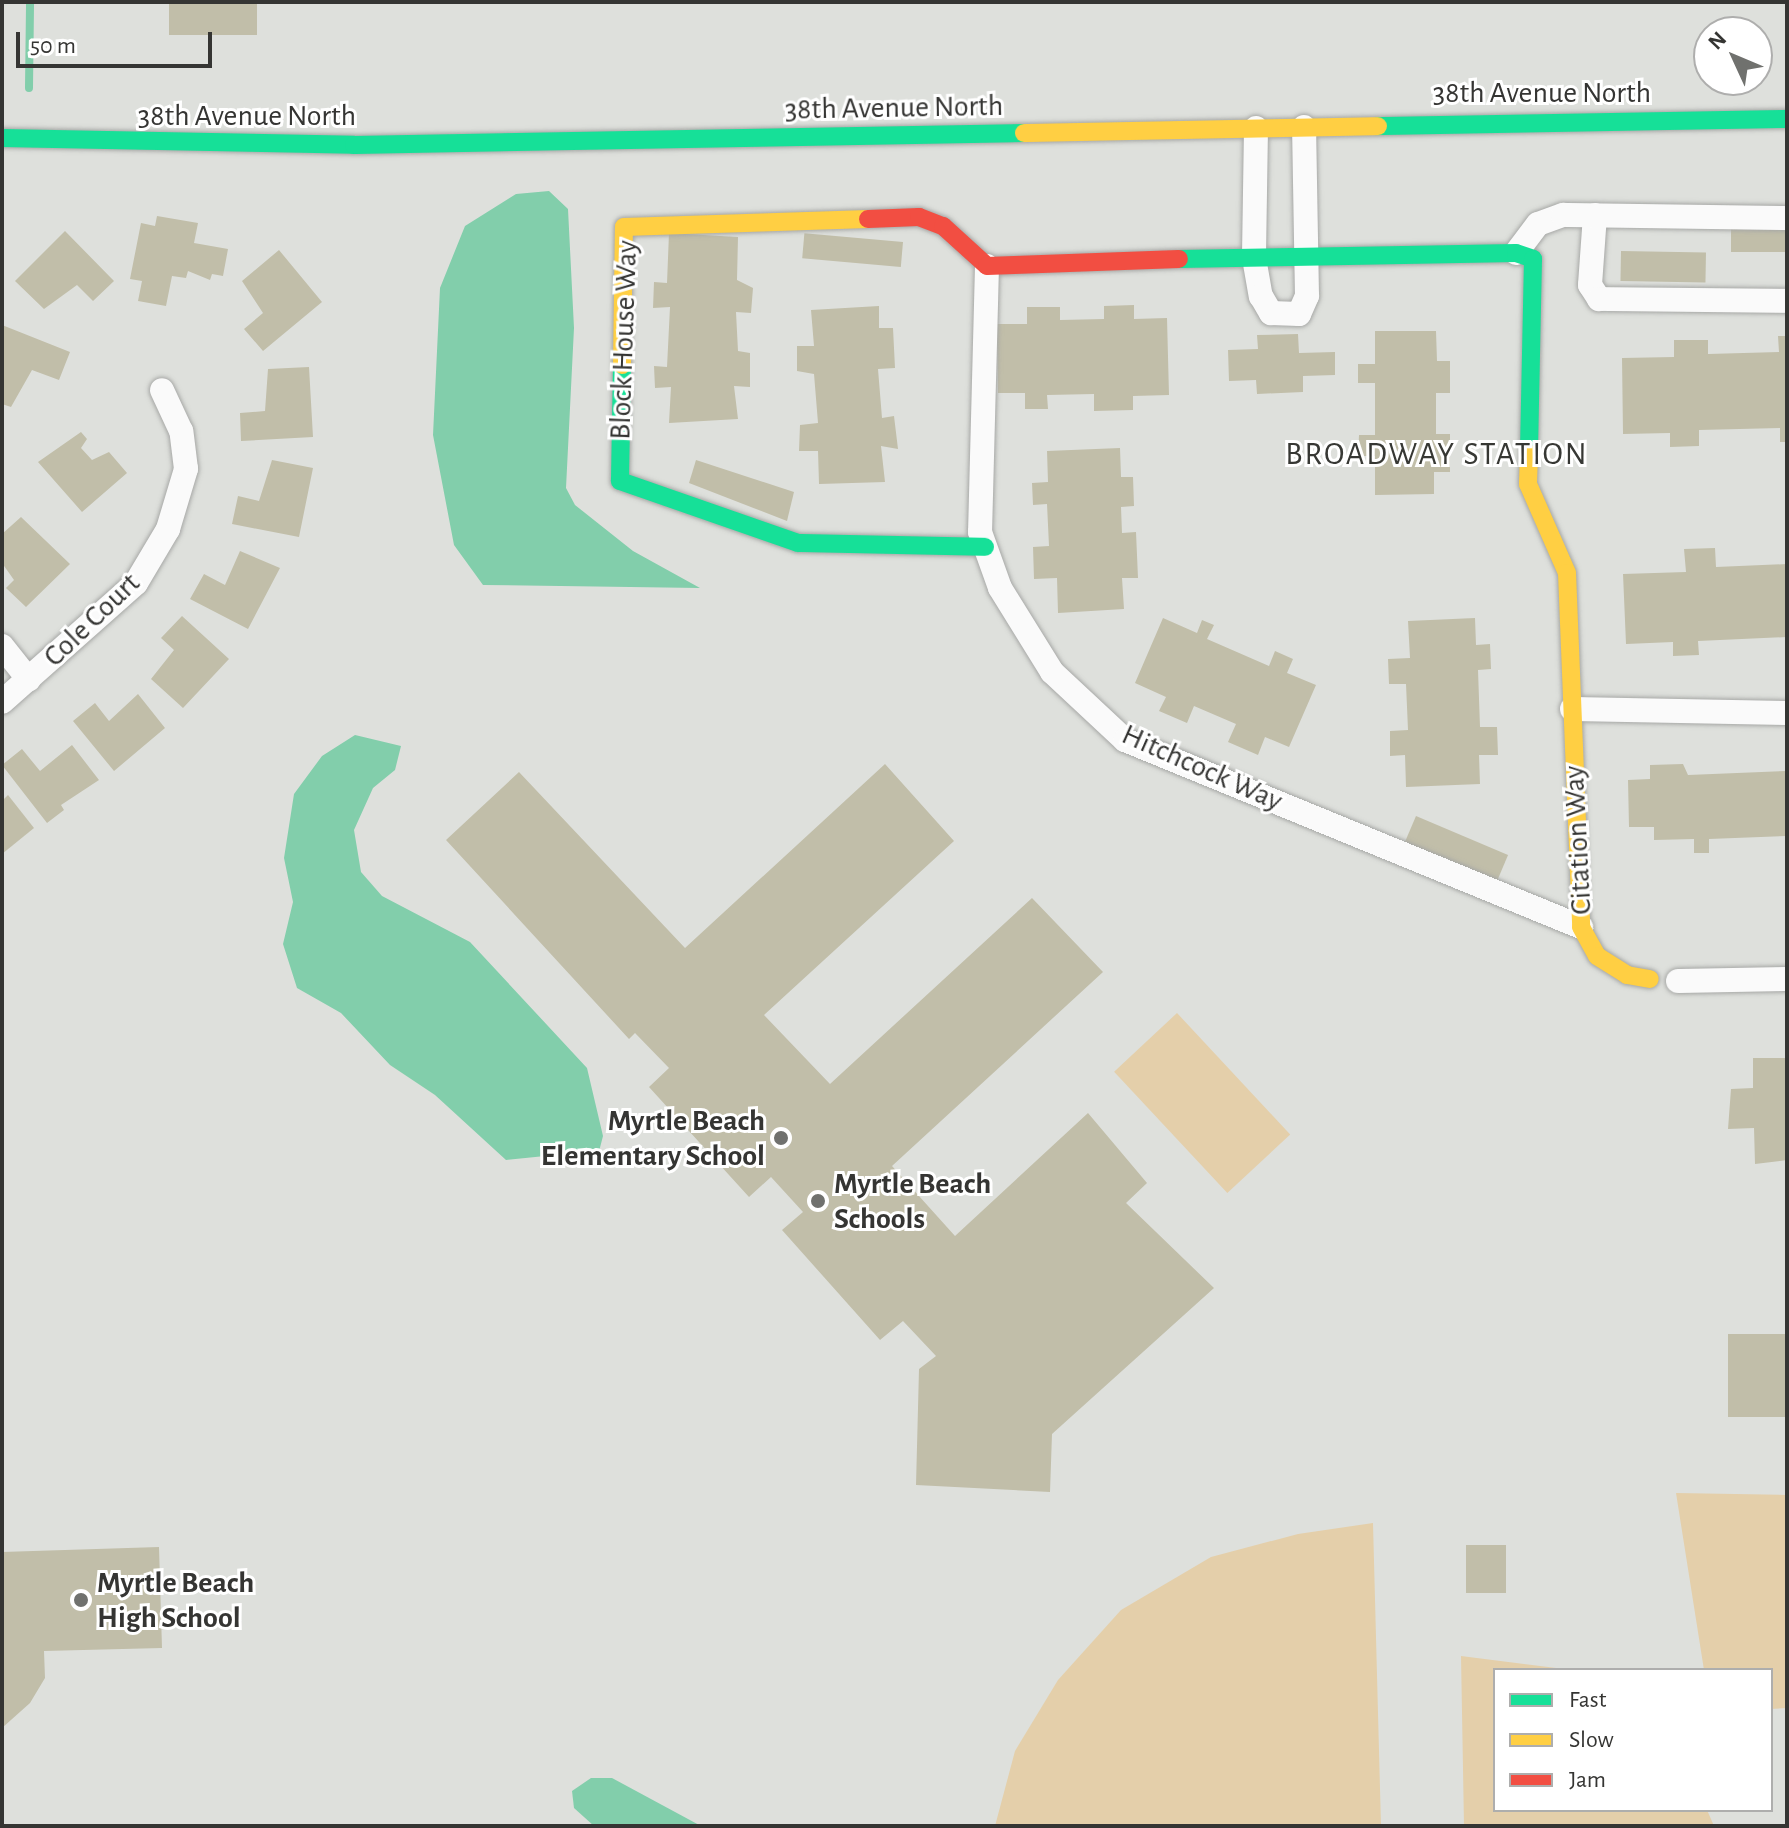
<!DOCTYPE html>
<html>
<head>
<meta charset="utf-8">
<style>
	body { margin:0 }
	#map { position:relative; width:1789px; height:1828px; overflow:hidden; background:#dee0dc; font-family:"Alegreya Sans",sans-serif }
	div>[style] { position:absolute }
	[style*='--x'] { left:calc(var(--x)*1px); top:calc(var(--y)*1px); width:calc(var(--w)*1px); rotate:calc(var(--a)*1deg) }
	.green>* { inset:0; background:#e4cfaa; transform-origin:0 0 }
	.water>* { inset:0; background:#82ceab }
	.stream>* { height:8px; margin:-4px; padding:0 4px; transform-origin:4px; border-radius:4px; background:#82ceab }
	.building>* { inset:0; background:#c1bea9; transform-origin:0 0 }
	.roads { filter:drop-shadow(0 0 2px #a7a8a6) drop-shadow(0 0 2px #a7a8a6) }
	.street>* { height:24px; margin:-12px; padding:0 12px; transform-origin:12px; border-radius:12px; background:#fafafa }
	.fast>* { height:18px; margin:-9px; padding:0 9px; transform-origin:9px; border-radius:9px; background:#16e098 }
	.slow>* { height:18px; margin:-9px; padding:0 9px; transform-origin:9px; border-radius:9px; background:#ffcf43 }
	.jam>* { height:18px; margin:-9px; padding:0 9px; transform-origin:9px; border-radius:9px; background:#f24e42 }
	.dots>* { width:22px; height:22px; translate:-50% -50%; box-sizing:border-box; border:4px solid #fff; border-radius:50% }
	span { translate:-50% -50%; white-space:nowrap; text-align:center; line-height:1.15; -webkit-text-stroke:6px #fff; paint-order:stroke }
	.street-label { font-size:30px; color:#353533 }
	.poi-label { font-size:30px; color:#353533; font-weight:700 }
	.right { translate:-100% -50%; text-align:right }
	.left { translate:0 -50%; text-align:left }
	.neighbourhood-label { font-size:32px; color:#373834; letter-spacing:2px }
	.frame { position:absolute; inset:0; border:4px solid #353533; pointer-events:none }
	.legend { position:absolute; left:1493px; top:1668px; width:280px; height:144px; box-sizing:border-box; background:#fff; border:2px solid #aeaead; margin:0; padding:10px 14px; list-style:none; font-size:24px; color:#353533 }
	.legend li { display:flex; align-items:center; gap:16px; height:40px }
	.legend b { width:40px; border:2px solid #aeaead }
	.north { position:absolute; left:1693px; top:16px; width:80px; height:80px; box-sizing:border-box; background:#fff; border:2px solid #aeaead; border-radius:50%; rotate:314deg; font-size:22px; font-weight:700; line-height:32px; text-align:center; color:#353533 }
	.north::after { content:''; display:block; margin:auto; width:28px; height:36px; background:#70716e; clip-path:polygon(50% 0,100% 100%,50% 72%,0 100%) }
	.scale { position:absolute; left:16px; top:32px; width:196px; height:36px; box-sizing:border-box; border:4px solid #353533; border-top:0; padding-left:10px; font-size:24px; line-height:28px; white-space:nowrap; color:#353533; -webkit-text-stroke:6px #fff; paint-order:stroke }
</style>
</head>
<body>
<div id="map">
	<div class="green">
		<div style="left:1177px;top:1013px;width:166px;height:86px;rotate:47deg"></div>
		<div style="clip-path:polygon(1676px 1493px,1787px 1495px,1787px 1708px,1771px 1709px,1771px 1670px,1704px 1670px)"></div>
		<div style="clip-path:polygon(1373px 1523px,1381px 1826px,995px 1826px,1015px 1751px,1058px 1680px,1121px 1610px,1211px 1557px,1298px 1534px)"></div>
		<div style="clip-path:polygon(1461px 1656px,1572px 1670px,1495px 1670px,1495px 1810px,1707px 1810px,1714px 1826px,1464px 1826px)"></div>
	</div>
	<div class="water">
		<div style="clip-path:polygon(549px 191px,568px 209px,574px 328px,566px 488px,575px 505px,633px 551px,700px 588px,483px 585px,454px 545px,433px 435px,440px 288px,465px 226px,516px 194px)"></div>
		<div style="clip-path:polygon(355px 735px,401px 746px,395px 770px,373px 788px,354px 830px,361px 872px,382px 896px,470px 942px,587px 1068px,603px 1136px,595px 1167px,555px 1155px,506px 1160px,435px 1095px,390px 1065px,341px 1013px,297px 988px,283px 944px,293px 902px,284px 858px,294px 794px,322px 756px)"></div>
		<div style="clip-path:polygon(591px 1778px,612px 1778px,701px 1826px,594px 1826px,574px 1808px,572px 1791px)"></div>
	</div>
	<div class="stream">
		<div style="--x:29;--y:88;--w:86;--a:-89.3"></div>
	</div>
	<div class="building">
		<div style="left:169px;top:2px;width:88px;height:33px"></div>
		<div style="clip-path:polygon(157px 216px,198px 223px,194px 243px,228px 249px,223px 276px,212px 274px,210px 280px,188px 271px,186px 278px,172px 276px,166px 306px,138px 301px,142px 281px,130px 279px,141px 223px,155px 226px)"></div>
		<div style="left:1787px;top:223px;width:29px;height:56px;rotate:90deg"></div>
		<div style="clip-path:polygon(65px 231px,114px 281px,93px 301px,77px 285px,44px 309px,15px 281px)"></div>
		<div style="clip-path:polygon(669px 233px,738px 237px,737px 280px,753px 288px,751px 313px,736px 312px,738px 351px,750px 353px,750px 387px,734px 386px,738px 419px,669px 423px,671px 387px,655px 388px,654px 366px,667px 367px,670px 307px,653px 308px,654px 282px,667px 283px)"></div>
		<div style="left:903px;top:242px;width:25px;height:99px;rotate:95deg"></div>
		<div style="clip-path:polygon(279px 250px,322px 302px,263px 351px,244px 329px,263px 313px,242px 281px)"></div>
		<div style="left:1621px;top:251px;width:85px;height:30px;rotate:1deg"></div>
		<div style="clip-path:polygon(1134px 305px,1134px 319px,1167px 318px,1169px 395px,1133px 396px,1133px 410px,1094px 411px,1094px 394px,1047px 395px,1048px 409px,1025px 409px,1025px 393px,998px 393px,997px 324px,1027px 324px,1027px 307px,1060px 307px,1060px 320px,1104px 319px,1104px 306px)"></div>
		<div style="clip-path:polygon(879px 306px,879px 328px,893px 328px,895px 368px,878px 369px,882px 418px,894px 416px,898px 449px,881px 446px,885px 482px,819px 484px,818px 451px,799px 451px,800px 425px,818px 423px,814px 374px,797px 371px,797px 346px,814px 346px,811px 310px)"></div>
		<div style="clip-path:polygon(2px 325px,70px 352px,59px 380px,32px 370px,11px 407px,2px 404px)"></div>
		<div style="clip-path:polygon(1375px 331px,1436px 331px,1437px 361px,1450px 361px,1450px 393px,1436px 393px,1436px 434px,1450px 434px,1450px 472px,1434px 472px,1434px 494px,1375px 495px,1375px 456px,1358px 456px,1359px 435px,1375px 435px,1375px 383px,1358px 383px,1358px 364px,1375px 364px)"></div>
		<div style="clip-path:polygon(1298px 334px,1299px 353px,1335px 352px,1335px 375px,1303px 376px,1303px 392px,1257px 394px,1256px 380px,1229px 381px,1228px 350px,1258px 349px,1257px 335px)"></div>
		<div style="clip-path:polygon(1778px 336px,1787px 336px,1787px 442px,1780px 442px,1780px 428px,1699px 430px,1699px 446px,1670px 447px,1670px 433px,1623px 434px,1622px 358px,1674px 357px,1674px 340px,1708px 340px,1708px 354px,1779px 352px)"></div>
		<div style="clip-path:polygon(309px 367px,313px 437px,241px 441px,240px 413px,265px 411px,268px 369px)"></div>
		<div style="clip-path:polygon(81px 432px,87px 439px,81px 448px,92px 460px,109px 452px,127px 473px,82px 512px,38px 462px)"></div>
		<div style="clip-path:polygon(1120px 448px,1121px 477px,1133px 477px,1134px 506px,1121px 507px,1122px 533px,1136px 532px,1138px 578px,1122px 578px,1124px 609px,1058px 613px,1057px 578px,1034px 579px,1033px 547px,1049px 546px,1047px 504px,1033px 505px,1032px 483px,1048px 482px,1047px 451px)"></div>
		<div style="clip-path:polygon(272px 460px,313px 468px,299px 537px,232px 524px,238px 496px,259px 501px)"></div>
		<div style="clip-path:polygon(696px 460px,794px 492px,787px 521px,689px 483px)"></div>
		<div style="clip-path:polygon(21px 517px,70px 564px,26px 607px,6px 588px,14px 580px,2px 563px,2px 534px)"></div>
		<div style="clip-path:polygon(1715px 548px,1716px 567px,1787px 564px,1787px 637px,1698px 641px,1699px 655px,1673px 656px,1673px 642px,1626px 644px,1623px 574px,1686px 572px,1684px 549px)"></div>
		<div style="clip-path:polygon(240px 551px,280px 568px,248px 629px,190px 599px,204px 574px,225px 585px)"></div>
		<div style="clip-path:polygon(182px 616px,229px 659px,183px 708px,151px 679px,174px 650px,161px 638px)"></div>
		<div style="clip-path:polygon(1163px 618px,1197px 633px,1202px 620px,1214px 625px,1207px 639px,1269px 666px,1275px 651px,1293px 659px,1287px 673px,1316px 685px,1289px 747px,1265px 737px,1258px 755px,1228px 742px,1236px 724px,1194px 706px,1187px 723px,1159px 711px,1166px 697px,1135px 683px)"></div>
		<div style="clip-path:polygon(1475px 618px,1476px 645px,1490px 644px,1491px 669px,1478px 670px,1480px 727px,1497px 727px,1498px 755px,1479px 755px,1480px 784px,1406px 787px,1405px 755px,1390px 756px,1390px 731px,1408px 730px,1406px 684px,1389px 684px,1388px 659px,1410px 658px,1408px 621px)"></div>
		<div style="clip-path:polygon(138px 694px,165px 728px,114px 771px,73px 721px,95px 703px,109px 721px)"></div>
		<div style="clip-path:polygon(72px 745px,99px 780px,61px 805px,64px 810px,47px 823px,2px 765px,22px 749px,40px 771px)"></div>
		<div style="clip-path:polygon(885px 764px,954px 841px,764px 1015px,830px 1084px,1032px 898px,1103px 972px,892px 1166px,955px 1236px,1088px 1113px,1147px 1183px,1126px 1203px,1214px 1288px,1052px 1434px,1050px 1492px,916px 1485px,919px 1369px,936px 1356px,903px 1321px,880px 1340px,782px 1230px,803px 1212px,771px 1177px,749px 1197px,649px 1087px,669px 1068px,635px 1033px,629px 1039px,446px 840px,519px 772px,685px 948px)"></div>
		<div style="clip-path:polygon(1683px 764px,1688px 775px,1787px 771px,1787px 836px,1709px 839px,1709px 853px,1694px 853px,1694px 839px,1654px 840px,1654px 827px,1629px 827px,1628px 780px,1650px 779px,1650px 765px)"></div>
		<div style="clip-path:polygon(8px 795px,34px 828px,2px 854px,2px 801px)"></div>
		<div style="left:1416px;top:816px;width:100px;height:30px;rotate:23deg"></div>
		<div style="clip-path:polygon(1753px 1058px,1787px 1058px,1787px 1160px,1755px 1164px,1754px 1128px,1728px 1129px,1731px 1089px,1753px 1088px)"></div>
		<div style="left:1728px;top:1334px;width:59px;height:83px"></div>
		<div style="left:1466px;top:1545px;width:40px;height:48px"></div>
		<div style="clip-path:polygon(159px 1547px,162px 1648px,44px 1651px,45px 1678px,30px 1703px,2px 1728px,2px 1552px)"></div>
	</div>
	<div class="roads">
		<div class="street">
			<div style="--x:1256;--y:128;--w:130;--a:90.9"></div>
			<div style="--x:1254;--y:258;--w:39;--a:80"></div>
			<div style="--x:1261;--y:296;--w:20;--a:60"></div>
			<div style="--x:1271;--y:313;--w:28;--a:2"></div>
			<div style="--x:1299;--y:314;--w:20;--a:-66"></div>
			<div style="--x:1307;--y:296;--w:169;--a:-91"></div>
			<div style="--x:1595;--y:215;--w:70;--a:94.1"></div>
			<div style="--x:1590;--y:285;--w:17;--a:57"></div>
			<div style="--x:1599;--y:299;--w:188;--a:0.6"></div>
			<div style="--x:1516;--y:253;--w:36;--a:-53"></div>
			<div style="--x:1538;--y:224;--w:27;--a:-20"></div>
			<div style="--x:1563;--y:215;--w:224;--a:0.8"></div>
			<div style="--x:987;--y:266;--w:266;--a:91.5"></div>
			<div style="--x:980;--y:532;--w:59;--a:70.3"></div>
			<div style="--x:1000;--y:588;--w:99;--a:58.2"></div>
			<div style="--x:1052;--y:672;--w:100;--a:43"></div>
			<div style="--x:1125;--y:740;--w:493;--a:22.3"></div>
			<div style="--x:2;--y:646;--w:43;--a:51.5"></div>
			<div style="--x:2;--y:702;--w:179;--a:-41.6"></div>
			<div style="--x:136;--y:583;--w:63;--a:-59.3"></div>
			<div style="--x:168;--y:529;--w:63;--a:-73.3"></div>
			<div style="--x:186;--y:469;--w:38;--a:-97"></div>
			<div style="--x:181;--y:431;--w:45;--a:-114.9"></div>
			<div style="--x:1572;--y:709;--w:215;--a:1.1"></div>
			<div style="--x:1678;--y:981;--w:109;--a:-1.1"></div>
		</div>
		<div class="fast">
			<div style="--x:1378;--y:126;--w:409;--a:-1"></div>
			<div style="--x:2;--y:138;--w:352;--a:1.1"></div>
			<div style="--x:354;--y:145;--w:670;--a:-1.03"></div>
			<div style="--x:1179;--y:259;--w:337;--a:-1"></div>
			<div style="--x:1516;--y:253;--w:18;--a:19"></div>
			<div style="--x:1533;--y:259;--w:195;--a:91.2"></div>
			<div style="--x:622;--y:365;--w:116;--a:91"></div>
			<div style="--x:620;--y:481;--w:188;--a:19.2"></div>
			<div style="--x:798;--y:543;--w:187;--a:1.2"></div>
		</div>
		<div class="slow">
			<div style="--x:1024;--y:133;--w:354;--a:-1.1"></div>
			<div style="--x:622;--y:365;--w:138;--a:-89.2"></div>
			<div style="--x:624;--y:227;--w:244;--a:-1.9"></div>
			<div style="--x:1529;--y:454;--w:30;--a:92"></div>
			<div style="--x:1528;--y:484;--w:97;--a:66.3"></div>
			<div style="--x:1567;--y:573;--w:354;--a:87.7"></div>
			<div style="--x:1581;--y:927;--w:33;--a:61"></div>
			<div style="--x:1597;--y:956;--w:36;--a:32"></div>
			<div style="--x:1627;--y:975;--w:23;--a:10"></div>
		</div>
		<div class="jam">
			<div style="--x:868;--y:219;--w:51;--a:-2.2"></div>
			<div style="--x:919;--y:217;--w:26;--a:21"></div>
			<div style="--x:943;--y:226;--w:59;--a:42.3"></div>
			<div style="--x:987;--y:266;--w:192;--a:-2.1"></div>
		</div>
	</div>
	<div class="dots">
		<div style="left:781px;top:1138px;background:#70716e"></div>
		<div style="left:818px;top:1201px;background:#70716e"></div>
		<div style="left:81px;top:1600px;background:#70716e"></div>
	</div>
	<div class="street-label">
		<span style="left:1542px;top:93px">38th Avenue North</span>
		<span style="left:894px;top:108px;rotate:-1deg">38th Avenue North</span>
		<span style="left:247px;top:116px">38th Avenue North</span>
		<span style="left:624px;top:340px;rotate:-88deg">Block House Way</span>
		<span style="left:92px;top:620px;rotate:-44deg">Cole Court</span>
		<span style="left:1202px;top:768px;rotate:24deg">Hitchcock Way</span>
		<span style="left:1578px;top:840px;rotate:-93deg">Citation Way</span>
	</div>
	<div class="poi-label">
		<span class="right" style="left:765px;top:1138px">Myrtle Beach<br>Elementary School</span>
		<span class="left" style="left:834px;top:1201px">Myrtle Beach<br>Schools</span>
		<span class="left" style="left:97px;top:1600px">Myrtle Beach<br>High School</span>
	</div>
	<div class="neighbourhood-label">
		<span style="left:1437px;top:454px">BROADWAY STATION</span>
	</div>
	<div class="frame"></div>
	<ul class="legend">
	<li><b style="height:10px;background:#16e098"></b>Fast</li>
	<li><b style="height:10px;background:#ffcf43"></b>Slow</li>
	<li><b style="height:10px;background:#f24e42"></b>Jam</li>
	</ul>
	<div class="north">N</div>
	<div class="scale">50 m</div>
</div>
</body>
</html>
